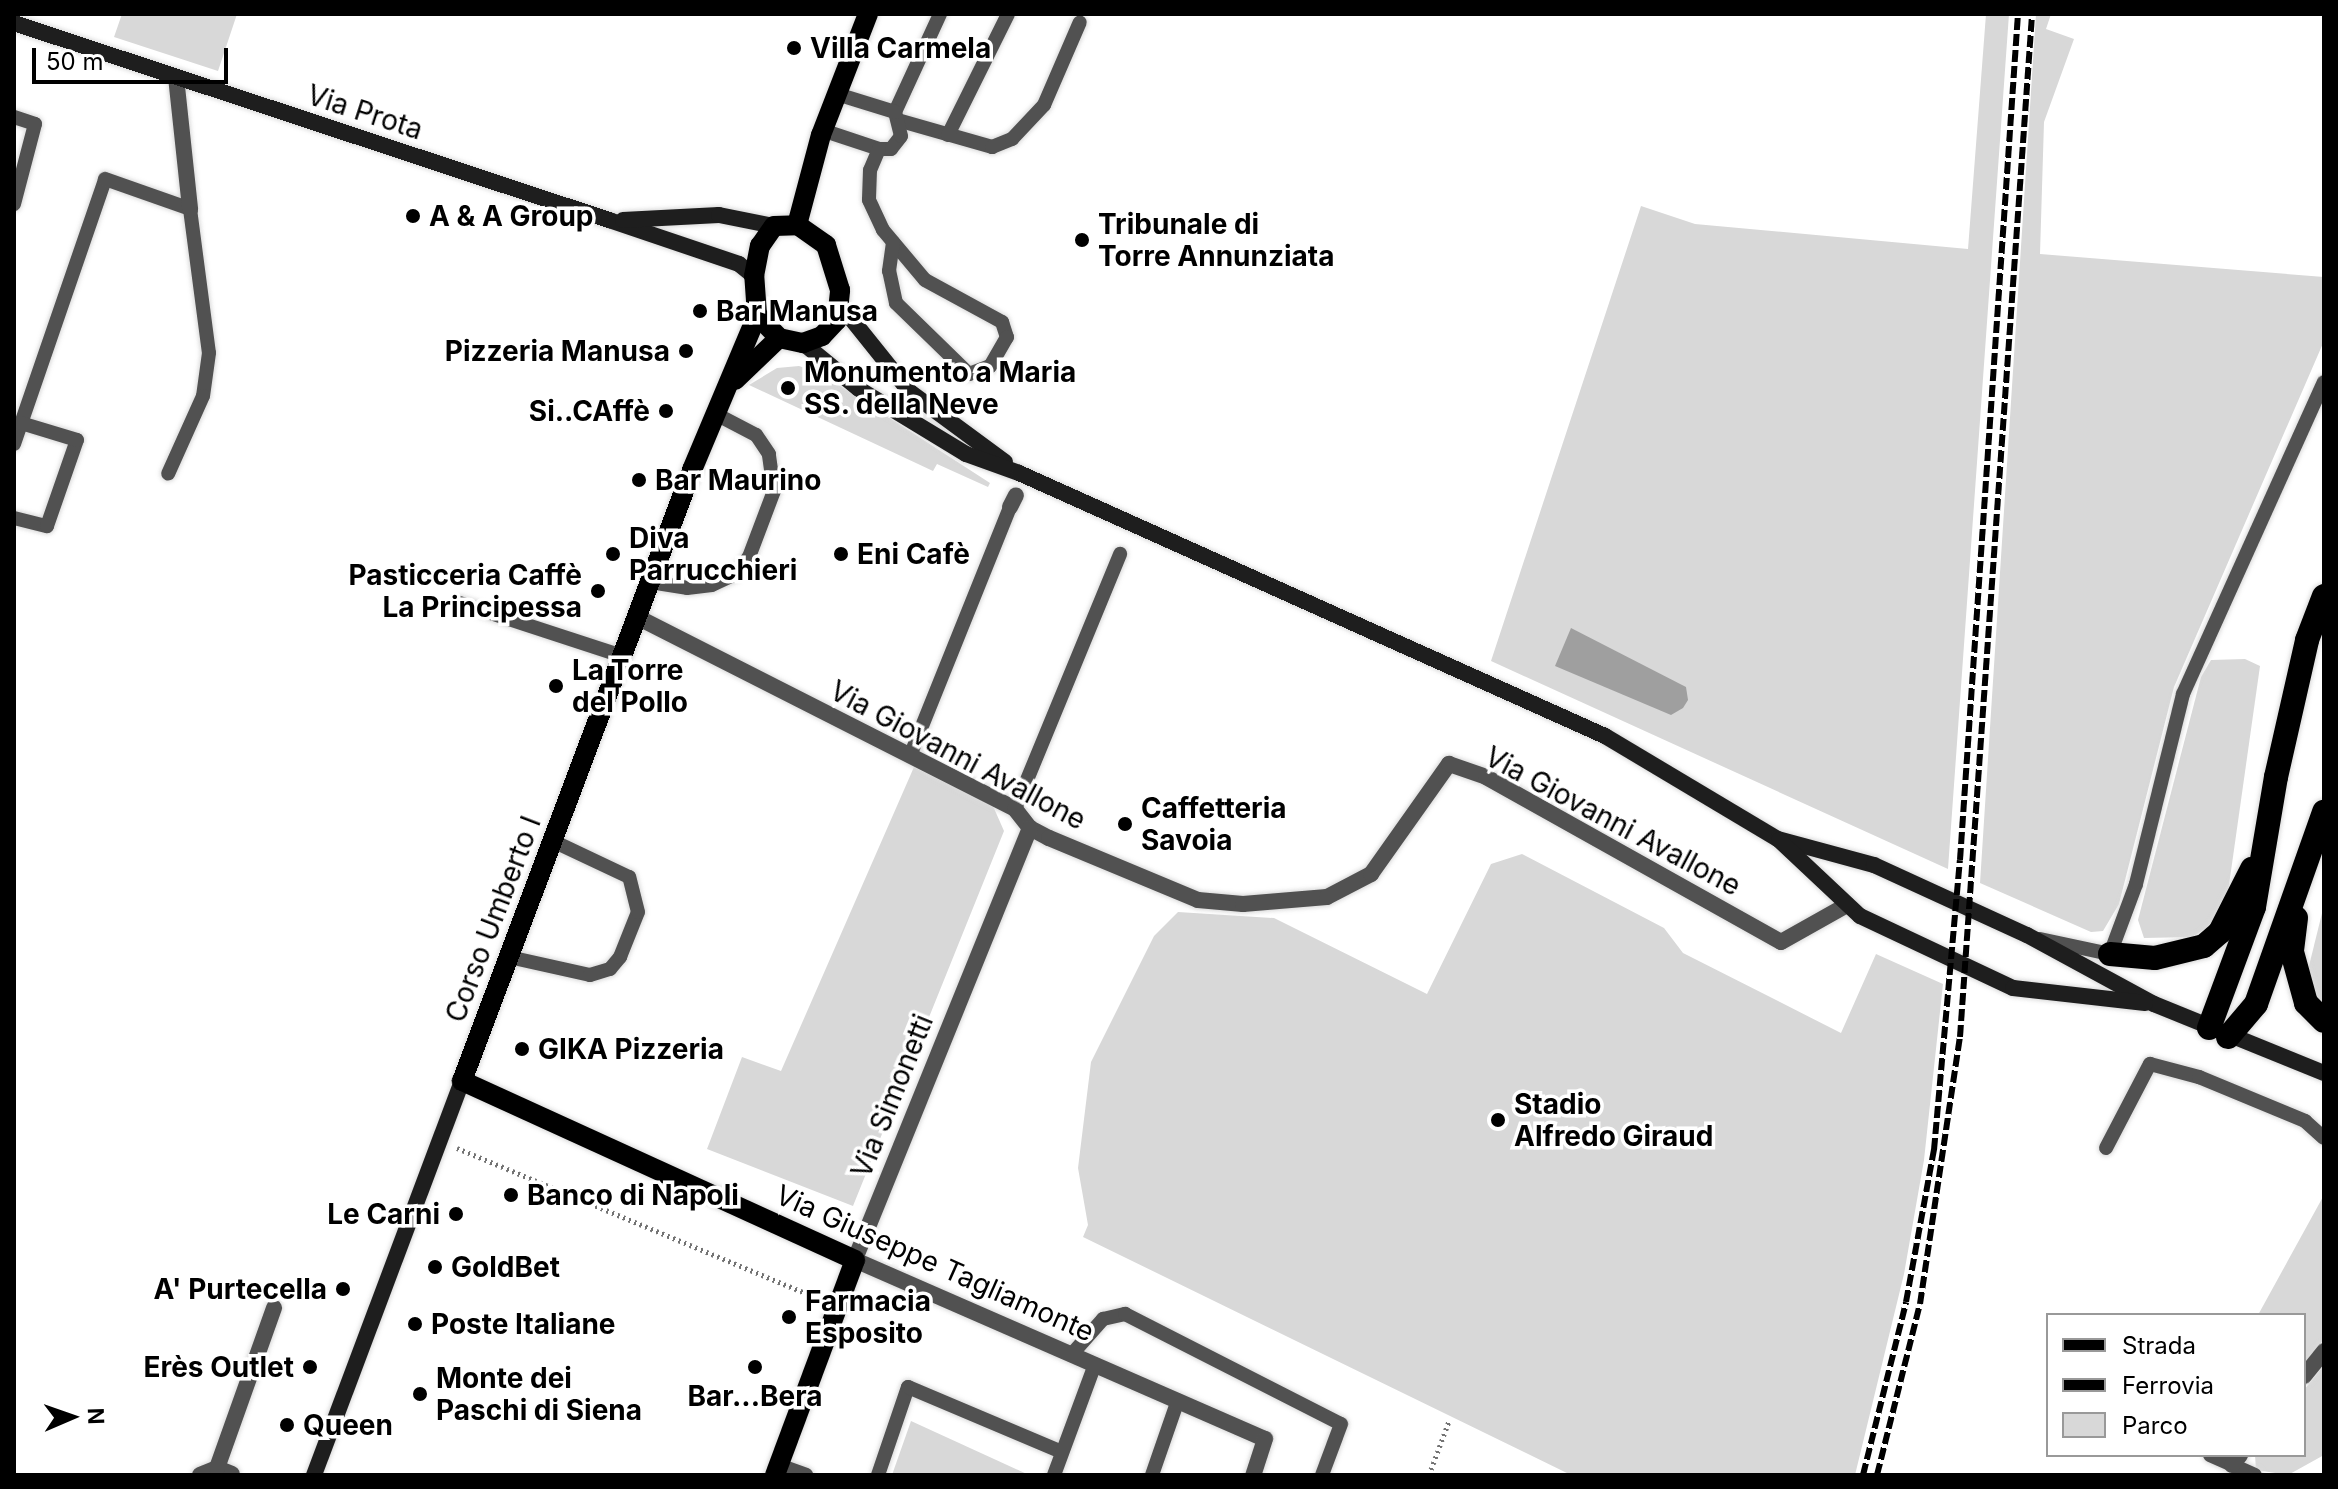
<!DOCTYPE html>
<html>
<head>
<meta charset="utf-8">
<style>
	body { margin:0 }
	#map { position:relative; width:2338px; height:1489px; overflow:hidden; background:#fff; font-family:Inter,sans-serif }
	div>[style] { position:absolute }
	[style*='--x'] { left:calc(var(--x)*1px); top:calc(var(--y)*1px); width:calc(var(--w)*1px); rotate:calc(var(--a)*1deg) }
	.green>* { inset:0; background:#d8d8d8 }
	.water>* { inset:0; background:#9f9f9f }
	.path>* { height:5px; margin-top:-2.5px; transform-origin:0; background:repeating-linear-gradient(90deg,#737373 0 2px,transparent 0 6px) }
	.roads { filter:drop-shadow(0 0 2px #dbdbdb) drop-shadow(0 0 2px #dbdbdb) }
	.lane>* { height:14px; margin:-7px; padding:0 7px; transform-origin:7px; border-radius:7px; background:#515151 }
	.street>* { height:16px; margin:-8px; padding:0 8px; transform-origin:8px; border-radius:8px; background:#515151 }
	.secondary>* { height:16px; margin:-8px; padding:0 8px; transform-origin:8px; border-radius:8px; background:#1e1e1e }
	.primary>* { height:20px; margin:-10px; padding:0 10px; transform-origin:10px; border-radius:10px; background:#000 }
	.highway>* { height:24px; margin:-12px; padding:0 12px; transform-origin:12px; border-radius:12px; background:#000 }
	.rail>* { height:6px; margin-top:-3px; transform-origin:0; background:repeating-linear-gradient(90deg,#000 0 12px,transparent 0 16px) }
	.dots>* { width:22px; height:22px; translate:-50% -50%; box-sizing:border-box; border:4px solid #fff; border-radius:50% }
	span { translate:-50% -50%; white-space:nowrap; text-align:center; line-height:1.15; -webkit-text-stroke:7px #fff; paint-order:stroke }
	.poi-label { font-size:28px; color:#000; font-weight:700 }
	.left { translate:0 -50%; text-align:left }
	.right { translate:-100% -50%; text-align:right }
	.street-label { font-size:28px; color:#000 }
	.frame { position:absolute; inset:0; border:16px solid #000; pointer-events:none }
	.legend { position:absolute; left:2046px; top:1313px; width:260px; height:144px; box-sizing:border-box; background:#fff; border:2px solid #999; margin:0; padding:10px 14px; list-style:none; font-size:24px; color:#000 }
	.legend li { display:flex; align-items:center; gap:16px; height:40px }
	.legend b { width:40px; border:2px solid #999 }
	.north { position:absolute; left:32px; top:1377px; width:80px; height:80px; -webkit-text-stroke:6px #fff; paint-order:stroke; rotate:88deg; font-size:22px; font-weight:700; line-height:32px; text-align:center; color:#000 }
	.north::after { content:''; display:block; margin:auto; width:28px; height:36px; background:#000; clip-path:polygon(50% 0,100% 100%,50% 72%,0 100%) }
	.scale { position:absolute; left:32px; top:48px; width:196px; height:36px; box-sizing:border-box; border:4px solid #000; border-top:0; padding-left:10px; font-size:24px; line-height:28px; white-space:nowrap; color:#000; -webkit-text-stroke:6px #fff; paint-order:stroke }
</style>
</head>
<body>
<div id="map">
	<div class="green">
		<div style="clip-path:polygon(122px 14px,237px 14px,218px 71px,114px 37px)"></div>
		<div style="clip-path:polygon(1986px 14px,2009px 14px,1948px 869px,1491px 661px,1641px 206px,1695px 224px,1968px 249px)"></div>
		<div style="clip-path:polygon(2036px 14px,2051px 14px,2046px 29px,2074px 39px,2044px 122px,2040px 254px,2324px 277px,2324px 341px,2174px 687px,2119px 904px,2103px 931px,2091px 932px,1980px 883px)"></div>
		<div style="clip-path:polygon(799px 366px,820px 373px,990px 483px,988px 487px,937px 464px,933px 471px,749px 385px,777px 368px)"></div>
		<div style="clip-path:polygon(2245px 659px,2260px 666px,2228px 892px,2216px 922px,2192px 937px,2144px 938px,2138px 920px,2201px 677px,2211px 660px)"></div>
		<div style="clip-path:polygon(914px 767px,993px 806px,1004px 831px,853px 1206px,707px 1149px,742px 1057px,781px 1071px)"></div>
		<div style="clip-path:polygon(1522px 854px,1664px 928px,1683px 953px,1841px 1033px,1876px 954px,1943px 984px,1924px 1160px,1904px 1274px,1855px 1475px,1571px 1475px,1083px 1237px,1088px 1225px,1078px 1168px,1091px 1062px,1154px 936px,1178px 912px,1274px 918px,1427px 994px,1491px 864px)"></div>
		<div style="clip-path:polygon(2324px 905px,2324px 1011px,2316px 1002px,2308px 970px)"></div>
		<div style="clip-path:polygon(2324px 1195px,2324px 1339px,2304px 1364px,2304px 1315px,2258px 1315px)"></div>
		<div style="clip-path:polygon(2324px 1365px,2324px 1455px,2288px 1475px,2256px 1470px,2255px 1455px,2304px 1455px,2304px 1390px)"></div>
		<div style="clip-path:polygon(911px 1421px,1029px 1475px,892px 1475px)"></div>
	</div>
	<div class="water">
		<div style="clip-path:polygon(1571px 628px,1686px 687px,1688px 700px,1683px 708px,1671px 715px,1555px 666px)"></div>
	</div>
	<div class="path">
		<div style="--x:457;--y:1148;--w:390;--a:22.6"></div>
		<div style="--x:1429;--y:1475;--w:58;--a:-69.7"></div>
	</div>
	<div class="roads">
		<div class="lane">
			<div style="--x:895;--y:112;--w:108;--a:-65.3"></div>
			<div style="--x:14;--y:117;--w:22;--a:18"></div>
			<div style="--x:35;--y:124;--w:83;--a:104.7"></div>
			<div style="--x:901;--y:121;--w:95;--a:15.9"></div>
			<div style="--x:992;--y:147;--w:22;--a:-22"></div>
			<div style="--x:1012;--y:139;--w:47;--a:-46.7"></div>
			<div style="--x:1044;--y:105;--w:90;--a:-66.6"></div>
			<div style="--x:822;--y:130;--w:60;--a:18.4"></div>
			<div style="--x:879;--y:149;--w:12;--a:0"></div>
			<div style="--x:891;--y:149;--w:16;--a:-52"></div>
			<div style="--x:901;--y:136;--w:25;--a:-104"></div>
			<div style="--x:895;--y:112;--w:61;--a:-162.8"></div>
			<div style="--x:948;--y:135;--w:135;--a:-63.6"></div>
			<div style="--x:879;--y:149;--w:23;--a:113"></div>
			<div style="--x:870;--y:170;--w:30;--a:92"></div>
			<div style="--x:869;--y:200;--w:33;--a:65"></div>
			<div style="--x:883;--y:230;--w:65;--a:50"></div>
			<div style="--x:925;--y:280;--w:88;--a:28.6"></div>
			<div style="--x:1002;--y:322;--w:16;--a:72"></div>
			<div style="--x:1007;--y:337;--w:34;--a:120"></div>
			<div style="--x:990;--y:366;--w:22;--a:159"></div>
			<div style="--x:969;--y:374;--w:102;--a:-135.8"></div>
			<div style="--x:896;--y:303;--w:33;--a:-102"></div>
			<div style="--x:889;--y:271;--w:29;--a:-82"></div>
			<div style="--x:14;--y:444;--w:280;--a:-71"></div>
			<div style="--x:105;--y:179;--w:90;--a:19.4"></div>
			<div style="--x:190;--y:209;--w:145;--a:82.5"></div>
			<div style="--x:209;--y:353;--w:43;--a:97.9"></div>
			<div style="--x:203;--y:396;--w:85;--a:114.2"></div>
			<div style="--x:14;--y:518;--w:34;--a:14"></div>
			<div style="--x:47;--y:526;--w:91;--a:-70.8"></div>
			<div style="--x:77;--y:440;--w:59;--a:-163.1"></div>
			<div style="--x:650;--y:582;--w:37;--a:9"></div>
			<div style="--x:687;--y:588;--w:25;--a:-7"></div>
			<div style="--x:712;--y:585;--w:26;--a:-25"></div>
			<div style="--x:736;--y:574;--w:21;--a:-53"></div>
			<div style="--x:749;--y:557;--w:71;--a:-69.3"></div>
			<div style="--x:774;--y:491;--w:37;--a:-98"></div>
			<div style="--x:769;--y:454;--w:23;--a:-124"></div>
			<div style="--x:756;--y:435;--w:47;--a:-152.4"></div>
			<div style="--x:460;--y:603;--w:170;--a:18.1"></div>
			<div style="--x:910;--y:756;--w:268;--a:-68.1"></div>
			<div style="--x:1015;--y:809;--w:276;--a:-67.6"></div>
			<div style="--x:2040;--y:939;--w:72;--a:12.1"></div>
			<div style="--x:2110;--y:954;--w:75;--a:-69.6"></div>
			<div style="--x:2136;--y:884;--w:196;--a:-76.1"></div>
			<div style="--x:2183;--y:694;--w:342;--a:-65.7"></div>
			<div style="--x:509;--y:957;--w:83;--a:12.5"></div>
			<div style="--x:590;--y:975;--w:21;--a:-17"></div>
			<div style="--x:610;--y:969;--w:16;--a:-50"></div>
			<div style="--x:620;--y:957;--w:48;--a:-68.2"></div>
			<div style="--x:638;--y:912;--w:36;--a:-104"></div>
			<div style="--x:629;--y:877;--w:84;--a:-154.7"></div>
			<div style="--x:2106;--y:1148;--w:95;--a:-62.4"></div>
			<div style="--x:2150;--y:1064;--w:51;--a:14.9"></div>
			<div style="--x:2199;--y:1077;--w:115;--a:22.5"></div>
			<div style="--x:2305;--y:1121;--w:25;--a:42"></div>
			<div style="--x:1072;--y:1354;--w:47;--a:-48.5"></div>
			<div style="--x:1103;--y:1319;--w:23;--a:-13"></div>
			<div style="--x:1125;--y:1314;--w:242;--a:27"></div>
			<div style="--x:1341;--y:1424;--w:54;--a:110.4"></div>
			<div style="--x:2210;--y:1455;--w:49;--a:24"></div>
			<div style="--x:779;--y:1465;--w:29;--a:20"></div>
			<div style="--x:878;--y:1475;--w:93;--a:-71.2"></div>
			<div style="--x:908;--y:1387;--w:167;--a:22.9"></div>
			<div style="--x:1054;--y:1475;--w:118;--a:-69.7"></div>
			<div style="--x:1152;--y:1475;--w:79;--a:-70.9"></div>
		</div>
		<div class="street">
			<div style="--x:176;--y:77;--w:133;--a:83.9"></div>
			<div style="--x:1010;--y:507;--w:13;--a:-63"></div>
			<div style="--x:637;--y:617;--w:424;--a:26.9"></div>
			<div style="--x:1015;--y:809;--w:24;--a:52"></div>
			<div style="--x:1030;--y:828;--w:21;--a:28"></div>
			<div style="--x:1049;--y:838;--w:161;--a:22.6"></div>
			<div style="--x:1198;--y:900;--w:45;--a:5.1"></div>
			<div style="--x:1243;--y:904;--w:84;--a:-4.8"></div>
			<div style="--x:1327;--y:897;--w:50;--a:-27.6"></div>
			<div style="--x:1371;--y:874;--w:135;--a:-54.7"></div>
			<div style="--x:1449;--y:764;--w:39;--a:19"></div>
			<div style="--x:1486;--y:777;--w:338;--a:29.2"></div>
			<div style="--x:1781;--y:942;--w:76;--a:-29.3"></div>
			<div style="--x:1030;--y:828;--w:466;--a:112.1"></div>
			<div style="--x:855;--y:1260;--w:447;--a:23.6"></div>
			<div style="--x:1265;--y:1439;--w:38;--a:108"></div>
			<div style="--x:2304;--y:1376;--w:32;--a:-51"></div>
			<div style="--x:2232;--y:1465;--w:13;--a:-51"></div>
			<div style="--x:217;--y:1468;--w:16;--a:22"></div>
			<div style="--x:200;--y:1475;--w:18;--a:-22"></div>
			<div style="--x:217;--y:1468;--w:170;--a:-70.4"></div>
		</div>
		<div class="secondary">
			<div style="--x:14;--y:23;--w:627;--a:18.32"></div>
			<div style="--x:609;--y:220;--w:137;--a:18.7"></div>
			<div style="--x:739;--y:264;--w:19;--a:39"></div>
			<div style="--x:623;--y:220;--w:96;--a:-3"></div>
			<div style="--x:719;--y:215;--w:56;--a:11.3"></div>
			<div style="--x:841;--y:306;--w:110;--a:51.3"></div>
			<div style="--x:910;--y:392;--w:118;--a:36.4"></div>
			<div style="--x:803;--y:343;--w:72;--a:39.4"></div>
			<div style="--x:859;--y:389;--w:125;--a:31.3"></div>
			<div style="--x:966;--y:454;--w:56;--a:19.7"></div>
			<div style="--x:1019;--y:473;--w:642;--a:24.17"></div>
			<div style="--x:1605;--y:736;--w:201;--a:30.8"></div>
			<div style="--x:1778;--y:839;--w:99;--a:15.2"></div>
			<div style="--x:1874;--y:865;--w:168;--a:24.6"></div>
			<div style="--x:2027;--y:935;--w:145;--a:28.5"></div>
			<div style="--x:2154;--y:1004;--w:183;--a:22.1"></div>
			<div style="--x:1779;--y:840;--w:111;--a:43.2"></div>
			<div style="--x:1860;--y:916;--w:169;--a:25.2"></div>
			<div style="--x:2013;--y:988;--w:133;--a:6.5"></div>
			<div style="--x:314;--y:1475;--w:421;--a:-69.4"></div>
		</div>
		<div class="primary">
			<div style="--x:797;--y:225;--w:93;--a:-75.1"></div>
			<div style="--x:821;--y:135;--w:130;--a:-68.8"></div>
			<div style="--x:757;--y:315;--w:32;--a:46"></div>
			<div style="--x:779;--y:338;--w:25;--a:12"></div>
			<div style="--x:803;--y:343;--w:20;--a:-20"></div>
			<div style="--x:822;--y:336;--w:22;--a:-47"></div>
			<div style="--x:837;--y:320;--w:30;--a:-84"></div>
			<div style="--x:840;--y:290;--w:47;--a:-107.3"></div>
			<div style="--x:826;--y:245;--w:35;--a:-145"></div>
			<div style="--x:735;--y:380;--w:61;--a:-43.7"></div>
			<div style="--x:775;--y:1475;--w:229;--a:-69.6"></div>
			<div style="--x:855;--y:1260;--w:432;--a:-155.5"></div>
			<div style="--x:462;--y:1081;--w:653;--a:-69.37"></div>
			<div style="--x:692;--y:470;--w:168;--a:-67.2"></div>
			<div style="--x:757;--y:315;--w:39;--a:-94"></div>
			<div style="--x:754;--y:276;--w:31;--a:-79"></div>
			<div style="--x:760;--y:246;--w:24;--a:-55"></div>
			<div style="--x:774;--y:226;--w:23;--a:-2"></div>
		</div>
		<div class="highway">
			<div style="--x:2296;--y:918;--w:34;--a:97"></div>
			<div style="--x:2292;--y:952;--w:53;--a:74.6"></div>
			<div style="--x:2306;--y:1003;--w:25;--a:45"></div>
			<div style="--x:2110;--y:954;--w:45;--a:5.1"></div>
			<div style="--x:2155;--y:958;--w:50;--a:-13.8"></div>
			<div style="--x:2204;--y:946;--w:21;--a:-41"></div>
			<div style="--x:2220;--y:932;--w:71;--a:-63.1"></div>
			<div style="--x:2209;--y:1028;--w:129;--a:-69.6"></div>
			<div style="--x:2254;--y:907;--w:132;--a:-80.4"></div>
			<div style="--x:2276;--y:777;--w:140;--a:-77.2"></div>
			<div style="--x:2307;--y:640;--w:47;--a:-68.9"></div>
			<div style="--x:2228;--y:1037;--w:43;--a:-49.7"></div>
			<div style="--x:2256;--y:1004;--w:204;--a:-70.5"></div>
		</div>
	</div>
	<div class="rail">
		<div style="--x:1863;--y:1475;--w:178;--a:-76"></div>
		<div style="--x:1906;--y:1302;--w:155;--a:-79.6"></div>
		<div style="--x:1934;--y:1150;--w:291;--a:-84.9"></div>
		<div style="--x:1960;--y:860;--w:848;--a:-86.08"></div>
		<div style="--x:1877;--y:1475;--w:176;--a:-75.9"></div>
		<div style="--x:1920;--y:1304;--w:270;--a:-81.5"></div>
		<div style="--x:1960;--y:1037;--w:1026;--a:-85.97"></div>
	</div>
	<div class="dots">
		<div style="left:794px;top:48px;background:#000"></div>
		<div style="left:413px;top:216px;background:#000"></div>
		<div style="left:1082px;top:240px;background:#000"></div>
		<div style="left:700px;top:311px;background:#000"></div>
		<div style="left:686px;top:351px;background:#000"></div>
		<div style="left:788px;top:388px;background:#000"></div>
		<div style="left:666px;top:411px;background:#000"></div>
		<div style="left:639px;top:480px;background:#000"></div>
		<div style="left:613px;top:554px;background:#000"></div>
		<div style="left:841px;top:554px;background:#000"></div>
		<div style="left:598px;top:591px;background:#000"></div>
		<div style="left:556px;top:686px;background:#000"></div>
		<div style="left:1125px;top:824px;background:#000"></div>
		<div style="left:522px;top:1049px;background:#000"></div>
		<div style="left:1498px;top:1120px;background:#000"></div>
		<div style="left:511px;top:1195px;background:#000"></div>
		<div style="left:456px;top:1214px;background:#000"></div>
		<div style="left:435px;top:1267px;background:#000"></div>
		<div style="left:343px;top:1289px;background:#000"></div>
		<div style="left:789px;top:1317px;background:#000"></div>
		<div style="left:415px;top:1324px;background:#000"></div>
		<div style="left:310px;top:1367px;background:#000"></div>
		<div style="left:755px;top:1367px;background:#000"></div>
		<div style="left:420px;top:1394px;background:#000"></div>
		<div style="left:287px;top:1425px;background:#000"></div>
	</div>
	<div class="poi-label">
		<span class="left" style="left:810px;top:48px">Villa Carmela</span>
		<span class="left" style="left:429px;top:216px">A &amp; A Group</span>
		<span class="left" style="left:1098px;top:240px">Tribunale di<br>Torre Annunziata</span>
		<span class="left" style="left:716px;top:311px">Bar Manusa</span>
		<span class="right" style="left:670px;top:351px">Pizzeria Manusa</span>
		<span class="left" style="left:804px;top:388px">Monumento a Maria<br>SS. della Neve</span>
		<span class="right" style="left:650px;top:411px">Si..CAffè</span>
		<span class="left" style="left:655px;top:480px">Bar Maurino</span>
		<span class="left" style="left:629px;top:554px">Diva<br>Parrucchieri</span>
		<span class="left" style="left:857px;top:554px">Eni Cafè</span>
		<span class="right" style="left:582px;top:591px">Pasticceria Caffè<br>La Principessa</span>
		<span class="left" style="left:572px;top:686px">La Torre<br>del Pollo</span>
		<span class="left" style="left:1141px;top:824px">Caffetteria<br>Savoia</span>
		<span class="left" style="left:538px;top:1049px">GIKA Pizzeria</span>
		<span class="left" style="left:1514px;top:1120px">Stadio<br>Alfredo Giraud</span>
		<span class="left" style="left:527px;top:1195px">Banco di Napoli</span>
		<span class="right" style="left:440px;top:1214px">Le Carni</span>
		<span class="left" style="left:451px;top:1267px">GoldBet</span>
		<span class="right" style="left:327px;top:1289px">A' Purtecella</span>
		<span class="left" style="left:805px;top:1317px">Farmacia<br>Esposito</span>
		<span class="left" style="left:431px;top:1324px">Poste Italiane</span>
		<span class="right" style="left:294px;top:1367px">Erès Outlet</span>
		<span class="left" style="left:436px;top:1394px">Monte dei<br>Paschi di Siena</span>
		<span style="left:755px;top:1396px">Bar...Bera</span>
		<span class="left" style="left:303px;top:1425px">Queen</span>
	</div>
	<div class="street-label">
		<span style="left:365px;top:112px;rotate:18deg">Via Prota</span>
		<span style="left:958px;top:755px;rotate:28deg">Via Giovanni Avallone</span>
		<span style="left:1613px;top:821px;rotate:28deg">Via Giovanni Avallone</span>
		<span style="left:493px;top:919px;rotate:-69deg">Corso Umberto I</span>
		<span style="left:892px;top:1096px;rotate:-68deg">Via Simonetti</span>
		<span style="left:935px;top:1263px;rotate:24deg">Via Giuseppe Tagliamonte</span>
	</div>
	<div class="frame"></div>
	<ul class="legend">
	<li><b style="height:10px;background:#000"></b>Strada</li>
	<li><b style="height:10px;background:#000"></b>Ferrovia</li>
	<li><b style="height:22px;background:#d8d8d8"></b>Parco</li>
	</ul>
	<div class="north">N</div>
	<div class="scale">50 m</div>
</div>
</body>
</html>
